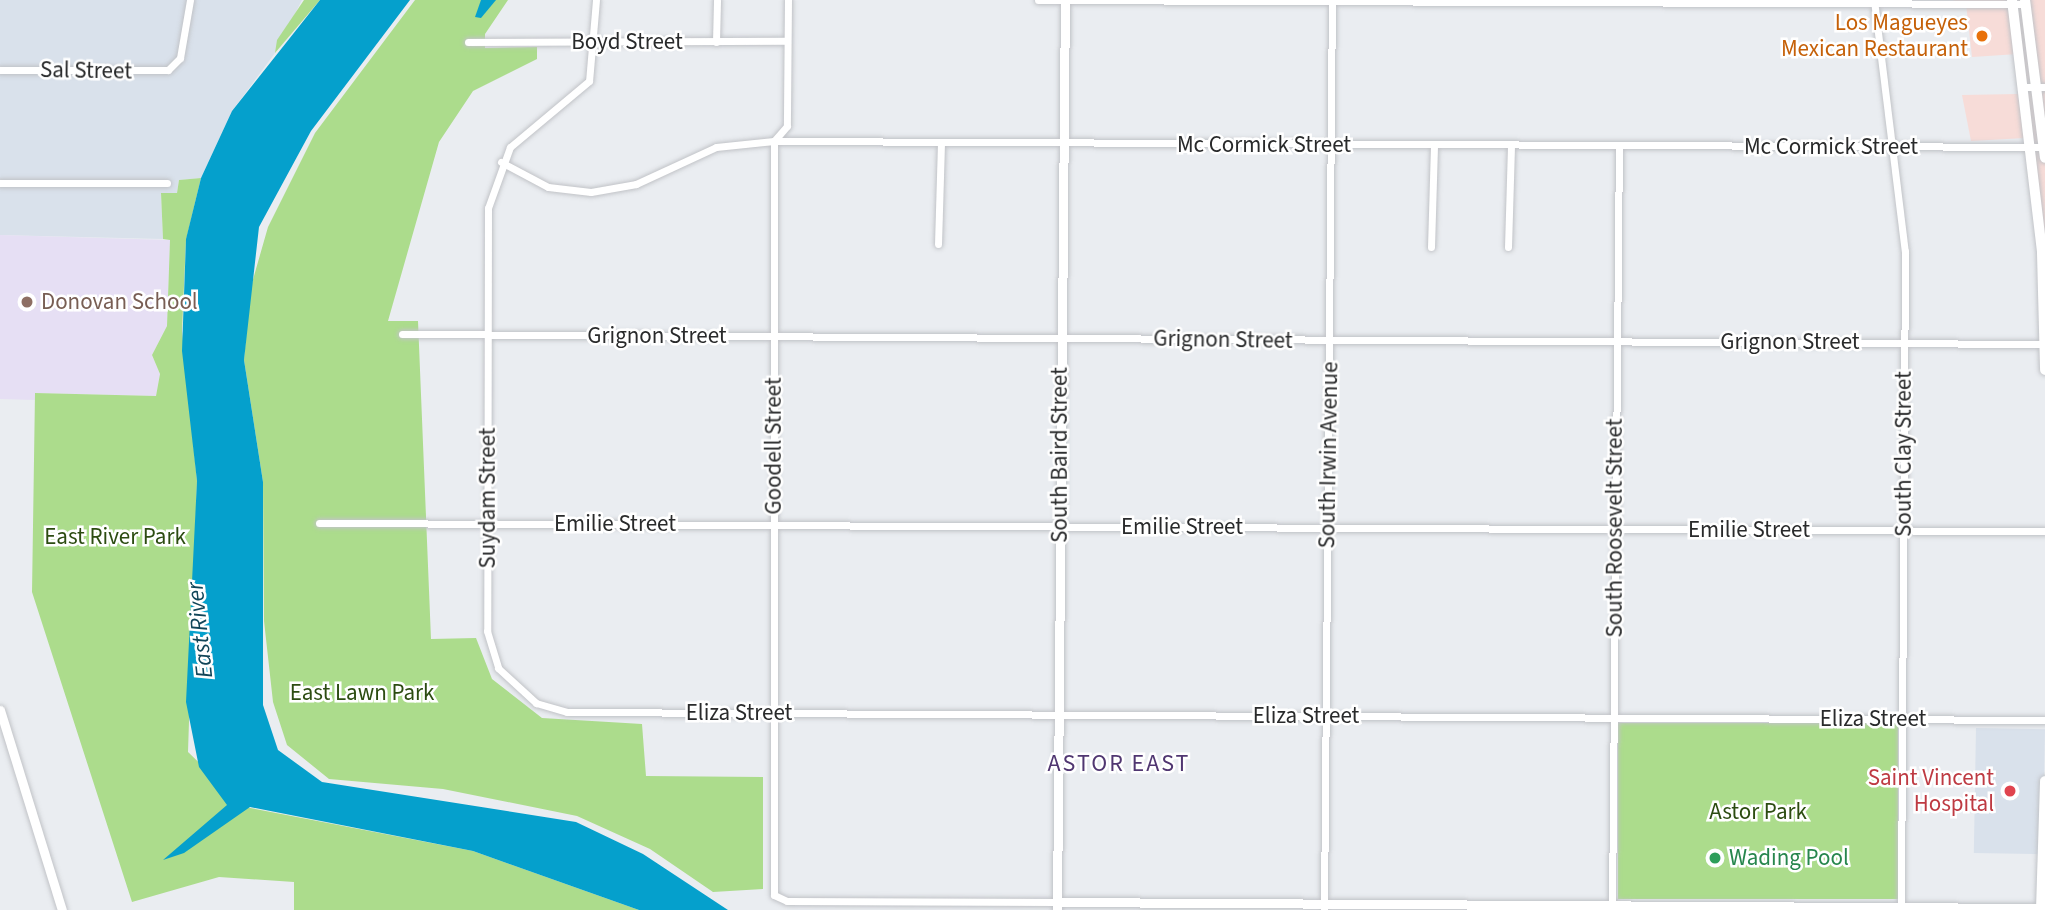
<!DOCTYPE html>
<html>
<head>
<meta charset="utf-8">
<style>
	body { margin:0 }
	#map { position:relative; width:2045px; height:910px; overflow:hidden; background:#eaedf1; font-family:"Source Sans 3",sans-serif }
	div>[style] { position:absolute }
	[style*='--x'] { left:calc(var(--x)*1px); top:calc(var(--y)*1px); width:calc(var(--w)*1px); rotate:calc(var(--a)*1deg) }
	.commercial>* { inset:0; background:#f7dcd8 }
	.built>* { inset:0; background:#d9e1eb; transform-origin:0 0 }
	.education>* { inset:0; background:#e6dff4 }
	.green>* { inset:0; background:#acdc8c; transform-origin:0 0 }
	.water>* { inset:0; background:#05a0cc }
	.round { border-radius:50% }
	.roads { filter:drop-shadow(0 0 2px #c1c3c7) drop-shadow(0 0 2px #c1c3c7) }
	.minor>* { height:7px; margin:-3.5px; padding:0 3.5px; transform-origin:3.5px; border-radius:3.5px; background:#fff }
	.tertiary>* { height:9px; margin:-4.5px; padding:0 4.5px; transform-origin:4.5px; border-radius:4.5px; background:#fff }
	.secondary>* { height:10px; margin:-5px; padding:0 5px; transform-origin:5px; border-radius:5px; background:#fff }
	.dots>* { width:19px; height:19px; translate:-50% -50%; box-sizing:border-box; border:4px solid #fff; border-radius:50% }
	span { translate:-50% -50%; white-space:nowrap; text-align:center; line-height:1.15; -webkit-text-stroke:5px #fff; paint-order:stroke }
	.food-label { font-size:23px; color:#c56008 }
	.right { translate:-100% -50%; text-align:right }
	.street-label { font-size:23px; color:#292a2b }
	.education-label { font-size:23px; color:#785e54 }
	.left { translate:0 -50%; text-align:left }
	.park-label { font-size:23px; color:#2c4c11 }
	.health-label { font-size:23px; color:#be3a42 }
	.leisure-label { font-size:23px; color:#27864d }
	.water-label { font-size:24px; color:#104558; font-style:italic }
	.neighbourhood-label { font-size:24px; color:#503671; letter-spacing:2px }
</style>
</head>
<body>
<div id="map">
	<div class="commercial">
		<div style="clip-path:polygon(1952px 0,2045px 0,2045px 344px,2043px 273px,2018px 54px,1972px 57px,1966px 4px)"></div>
		<div style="clip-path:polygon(2018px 94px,2025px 138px,1971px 141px,1962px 95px)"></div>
	</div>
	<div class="built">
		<div style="clip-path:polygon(0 0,302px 0,275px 53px,232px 111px,201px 178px,179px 180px,177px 193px,161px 193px,163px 239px,0 235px)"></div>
		<div style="left:1976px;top:728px;width:69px;height:125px;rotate:1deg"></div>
	</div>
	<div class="education">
		<div style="clip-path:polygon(0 235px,170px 240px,167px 326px,152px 355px,160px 374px,156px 396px,36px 393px,35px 400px,0 399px)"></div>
	</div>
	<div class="green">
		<div style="clip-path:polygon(304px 0,320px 0,275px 53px,277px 40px)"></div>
		<div style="clip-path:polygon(415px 0,508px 0,485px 34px,485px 48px,537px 47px,537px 59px,473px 91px,439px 142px,388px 321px,418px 321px,431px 639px,476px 638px,492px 679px,542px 718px,642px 724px,646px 776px,763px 777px,763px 889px,713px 892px,650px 849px,577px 816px,443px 789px,329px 779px,287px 745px,273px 702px,264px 621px,263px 482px,244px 360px,250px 290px,268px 227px,315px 133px)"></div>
		<div style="clip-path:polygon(201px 178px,186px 240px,182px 331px,197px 481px,188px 752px,245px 807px,473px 851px,639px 910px,294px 910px,294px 882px,219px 877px,132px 902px,32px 592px,35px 393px,156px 396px,160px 374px,152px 355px,167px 326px,170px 240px,163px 239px,161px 193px,177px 193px,179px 180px)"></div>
		<div style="left:1618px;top:723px;width:280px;height:176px"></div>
	</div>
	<div class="water">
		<div style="clip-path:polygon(320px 0,410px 0,311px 131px,259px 227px,244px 360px,263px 482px,263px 705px,278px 750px,322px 782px,576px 822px,643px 854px,728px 910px,639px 910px,473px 851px,250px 807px,184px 853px,163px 860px,227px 805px,199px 767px,186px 702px,197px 481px,182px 351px,186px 239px,201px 178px,232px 111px)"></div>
		<div style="clip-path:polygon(481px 0,496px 0,481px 18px,475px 17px)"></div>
		<div class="round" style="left:1706px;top:849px;width:18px;height:18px"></div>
	</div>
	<div class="roads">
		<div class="minor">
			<div style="--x:596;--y:0;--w:81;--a:94.9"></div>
			<div style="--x:589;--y:81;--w:103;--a:140.1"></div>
			<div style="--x:510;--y:147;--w:65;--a:109.8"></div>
			<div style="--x:488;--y:208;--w:423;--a:90.1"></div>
			<div style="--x:487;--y:631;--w:39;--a:73"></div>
			<div style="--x:498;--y:668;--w:52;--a:42.6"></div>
			<div style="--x:536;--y:703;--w:32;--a:16"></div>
			<div style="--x:567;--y:712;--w:1478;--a:0.31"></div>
			<div style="--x:788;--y:0;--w:126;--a:90.5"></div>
			<div style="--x:787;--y:126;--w:20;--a:131"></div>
			<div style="--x:774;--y:141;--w:754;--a:90"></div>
			<div style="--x:774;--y:895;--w:14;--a:25"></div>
			<div style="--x:787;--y:901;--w:270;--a:0.2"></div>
			<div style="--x:1038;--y:0;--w:987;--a:0.23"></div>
			<div style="--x:1874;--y:0;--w:253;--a:83"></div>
			<div style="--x:1905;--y:251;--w:658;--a:90.35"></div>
			<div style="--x:468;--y:42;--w:319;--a:-0.2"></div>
			<div style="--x:716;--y:42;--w:42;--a:-88.6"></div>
			<div style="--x:0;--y:70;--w:168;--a:0"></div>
			<div style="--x:168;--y:70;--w:17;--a:-45"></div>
			<div style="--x:180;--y:58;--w:59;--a:-80.2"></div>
			<div style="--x:2022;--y:87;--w:23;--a:0"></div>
			<div style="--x:501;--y:162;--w:53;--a:28"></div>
			<div style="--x:548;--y:187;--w:43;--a:6.6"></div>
			<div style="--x:591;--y:192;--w:46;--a:-10.1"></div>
			<div style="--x:636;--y:184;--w:88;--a:-24.8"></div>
			<div style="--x:716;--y:147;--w:58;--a:-5.9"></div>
			<div style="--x:774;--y:141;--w:1270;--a:0.27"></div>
			<div style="--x:0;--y:183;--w:167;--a:0"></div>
			<div style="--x:938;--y:244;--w:102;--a:-88.3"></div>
			<div style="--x:1431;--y:247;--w:102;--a:-88.3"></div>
			<div style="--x:1508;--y:247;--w:102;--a:-88.3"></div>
			<div style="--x:402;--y:334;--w:1643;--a:0.35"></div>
			<div style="--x:319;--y:523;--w:1726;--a:0.27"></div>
			<div style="--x:1324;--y:910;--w:910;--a:-89.5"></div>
			<div style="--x:1612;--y:910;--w:764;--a:-89.48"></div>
		</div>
		<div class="tertiary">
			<div style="--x:0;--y:710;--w:209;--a:72.8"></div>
			<div style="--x:1057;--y:902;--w:988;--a:0.35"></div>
			<div style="--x:1057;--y:910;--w:910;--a:-89.5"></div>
		</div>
		<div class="secondary">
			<div style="--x:2012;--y:0;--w:255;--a:83.2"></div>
			<div style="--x:2042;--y:253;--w:117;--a:88.5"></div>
			<div style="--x:2025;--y:0;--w:159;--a:82.8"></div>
			<div style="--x:2041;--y:910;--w:129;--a:-88.2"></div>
		</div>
	</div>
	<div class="dots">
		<div style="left:1982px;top:36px;background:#e8710a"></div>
		<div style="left:27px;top:302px;background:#8d6e63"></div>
		<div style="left:2010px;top:791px;background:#e0444e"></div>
		<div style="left:1715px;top:858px;background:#2e9e5b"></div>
	</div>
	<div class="food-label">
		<span class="right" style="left:1968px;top:36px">Los Magueyes<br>Mexican Restaurant</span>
	</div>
	<div class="street-label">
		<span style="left:627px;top:42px">Boyd Street</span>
		<span style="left:86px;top:71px;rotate:1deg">Sal Street</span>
		<span style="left:1264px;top:145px">Mc Cormick Street</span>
		<span style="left:1831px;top:147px">Mc Cormick Street</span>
		<span style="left:657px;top:336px">Grignon Street</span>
		<span style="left:1223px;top:340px;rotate:1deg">Grignon Street</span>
		<span style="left:1790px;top:342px">Grignon Street</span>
		<span style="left:774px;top:446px;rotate:-90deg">Goodell Street</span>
		<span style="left:1904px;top:454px;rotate:-90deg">South Clay Street</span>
		<span style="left:1060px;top:455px;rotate:-90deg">South Baird Street</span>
		<span style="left:1329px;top:455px;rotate:-89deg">South Irwin Avenue</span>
		<span style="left:488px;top:498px;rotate:-90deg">Suydam Street</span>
		<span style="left:615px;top:524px">Emilie Street</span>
		<span style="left:1182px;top:527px">Emilie Street</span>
		<span style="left:1615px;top:528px;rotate:-90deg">South Roosevelt Street</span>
		<span style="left:1749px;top:530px">Emilie Street</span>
		<span style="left:739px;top:713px">Eliza Street</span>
		<span style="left:1306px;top:716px">Eliza Street</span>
		<span style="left:1873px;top:719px">Eliza Street</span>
	</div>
	<div class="education-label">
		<span class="left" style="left:41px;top:302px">Donovan School</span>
	</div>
	<div class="park-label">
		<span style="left:115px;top:537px">East River Park</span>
		<span style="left:362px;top:693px">East Lawn Park</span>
		<span style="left:1758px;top:812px">Astor Park</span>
	</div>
	<div class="health-label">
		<span class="right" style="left:1994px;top:791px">Saint Vincent<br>Hospital</span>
	</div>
	<div class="leisure-label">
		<span class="left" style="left:1729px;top:858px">Wading Pool</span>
	</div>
	<div class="water-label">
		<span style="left:200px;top:630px;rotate:-96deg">East River</span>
	</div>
	<div class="neighbourhood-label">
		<span style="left:1119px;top:764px">ASTOR EAST</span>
	</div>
</div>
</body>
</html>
